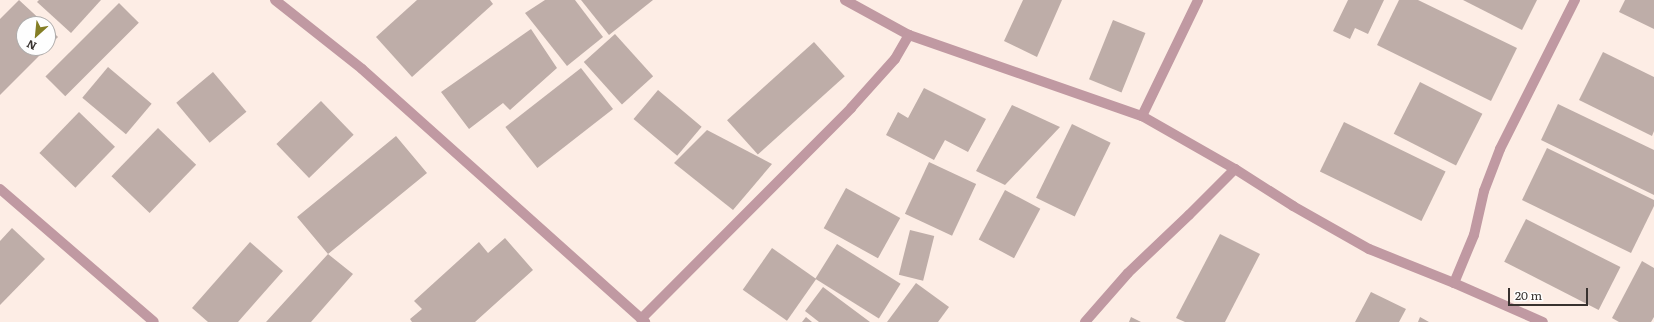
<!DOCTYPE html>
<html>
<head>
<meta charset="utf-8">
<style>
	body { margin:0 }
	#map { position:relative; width:1654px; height:322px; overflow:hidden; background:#fdede5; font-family:Literata,serif }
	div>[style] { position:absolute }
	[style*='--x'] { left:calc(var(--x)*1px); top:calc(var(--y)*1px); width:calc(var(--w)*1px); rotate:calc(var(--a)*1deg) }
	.building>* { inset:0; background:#beada8; transform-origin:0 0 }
	.street>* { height:10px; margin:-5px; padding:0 5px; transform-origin:5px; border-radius:5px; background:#c099a2 }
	span { translate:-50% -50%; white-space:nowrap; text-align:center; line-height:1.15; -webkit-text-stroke:3px #fefefe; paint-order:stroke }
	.north { position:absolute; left:16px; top:16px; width:40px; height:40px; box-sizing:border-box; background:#fefefe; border:1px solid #afacab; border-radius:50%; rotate:207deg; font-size:11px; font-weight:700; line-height:16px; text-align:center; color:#38322f }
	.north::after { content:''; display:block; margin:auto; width:14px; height:18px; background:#847e25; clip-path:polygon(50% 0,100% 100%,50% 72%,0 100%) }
	.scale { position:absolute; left:1508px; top:288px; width:80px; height:18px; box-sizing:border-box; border:2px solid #38322f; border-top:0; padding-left:5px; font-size:12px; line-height:14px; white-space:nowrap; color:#38322f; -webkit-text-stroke:3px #fefefe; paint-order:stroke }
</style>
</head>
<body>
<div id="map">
	<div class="building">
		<div style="clip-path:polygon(19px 0,45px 24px,24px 24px,24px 48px,47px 48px,0 95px,0 19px)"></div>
		<div style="clip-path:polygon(39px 0,101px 0,71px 33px,37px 2px)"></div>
		<div style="clip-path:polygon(417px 0,490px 0,493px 4px,412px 77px,376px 37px)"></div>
		<div style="clip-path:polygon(545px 0,575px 0,603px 37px,567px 66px,525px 13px)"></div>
		<div style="clip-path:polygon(581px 0,653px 0,609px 35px)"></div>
		<div style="clip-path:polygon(1023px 0,1062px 0,1037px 57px,1004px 41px)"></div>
		<div style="clip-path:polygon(1348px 0,1384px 0,1368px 34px,1355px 28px,1350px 39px,1333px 31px)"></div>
		<div style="clip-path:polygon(1399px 0,1418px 0,1517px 48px,1491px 101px,1377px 45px)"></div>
		<div style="clip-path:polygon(1463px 0,1537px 0,1522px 30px)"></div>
		<div style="clip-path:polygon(1625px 0,1654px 0,1654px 29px,1619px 12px)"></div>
		<div style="left:119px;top:3px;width:28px;height:104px;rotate:45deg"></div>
		<div style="left:1113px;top:20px;width:35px;height:64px;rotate:22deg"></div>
		<div style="clip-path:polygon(48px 27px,58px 37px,48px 47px)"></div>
		<div style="clip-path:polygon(531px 29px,557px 68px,510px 110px,503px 103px,469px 129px,441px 92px)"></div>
		<div style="left:615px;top:34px;width:57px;height:42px;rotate:48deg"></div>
		<div style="left:814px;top:42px;width:46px;height:117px;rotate:48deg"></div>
		<div style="clip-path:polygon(1603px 52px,1654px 77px,1654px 131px,1652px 136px,1579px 100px)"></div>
		<div style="left:108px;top:67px;width:57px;height:40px;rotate:40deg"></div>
		<div style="left:581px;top:68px;width:52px;height:96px;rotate:52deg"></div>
		<div style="left:213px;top:72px;width:52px;height:48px;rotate:50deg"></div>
		<div style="left:1420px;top:82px;width:70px;height:58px;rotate:27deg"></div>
		<div style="clip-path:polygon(924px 88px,986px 119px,968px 152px,945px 140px,934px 160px,886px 135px,898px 112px,908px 118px)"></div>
		<div style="left:658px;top:90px;width:57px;height:38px;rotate:40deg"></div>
		<div style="left:321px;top:101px;width:47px;height:62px;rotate:46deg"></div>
		<div style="clip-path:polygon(1558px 104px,1654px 150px,1654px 195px,1541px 140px)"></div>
		<div style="clip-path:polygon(1012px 105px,1060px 127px,1005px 185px,976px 171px)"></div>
		<div style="left:79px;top:112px;width:50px;height:57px;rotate:44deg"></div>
		<div style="left:1344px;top:122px;width:113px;height:55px;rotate:26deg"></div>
		<div style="left:1072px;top:124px;width:43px;height:82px;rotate:26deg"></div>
		<div style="left:158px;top:128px;width:53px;height:67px;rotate:44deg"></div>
		<div style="clip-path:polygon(707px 130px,772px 164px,733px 210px,674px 163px)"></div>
		<div style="clip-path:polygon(396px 136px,427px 173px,328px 254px,353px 274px,311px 322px,266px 322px,328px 254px,297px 217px)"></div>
		<div style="clip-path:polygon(1547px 148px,1654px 200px,1654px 206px,1631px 253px,1522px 200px)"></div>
		<div style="left:929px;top:162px;width:52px;height:57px;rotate:25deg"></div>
		<div style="left:846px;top:188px;width:62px;height:46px;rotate:29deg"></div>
		<div style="left:1005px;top:190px;width:40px;height:56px;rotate:28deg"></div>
		<div style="left:1526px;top:219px;width:106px;height:48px;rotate:27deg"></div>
		<div style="clip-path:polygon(12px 228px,45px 259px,0 305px,0 241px)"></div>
		<div style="left:910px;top:230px;width:25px;height:46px;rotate:14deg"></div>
		<div style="clip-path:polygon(1220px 234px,1260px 254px,1225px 322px,1185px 322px,1176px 318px)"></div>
		<div style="clip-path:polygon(505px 238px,533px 270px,475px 322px,412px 322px,410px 319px,422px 309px,414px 301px,479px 242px,488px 253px)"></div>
		<div style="clip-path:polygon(250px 242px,283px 271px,238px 322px,208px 322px,192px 308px)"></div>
		<div style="left:837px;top:244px;width:75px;height:41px;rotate:32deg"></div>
		<div style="left:772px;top:248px;width:54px;height:51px;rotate:35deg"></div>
		<div style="clip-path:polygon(1642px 261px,1654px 268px,1654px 317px,1651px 322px,1619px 322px,1612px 318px)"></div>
		<div style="clip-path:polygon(916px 283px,949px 307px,938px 322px,887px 322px)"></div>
		<div style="clip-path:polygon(823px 287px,870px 322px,819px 322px,805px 311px)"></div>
		<div style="clip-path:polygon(1371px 292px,1406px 309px,1399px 322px,1355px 322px)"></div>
		<div style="clip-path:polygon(806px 317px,812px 322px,802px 322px)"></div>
		<div style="clip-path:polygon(1131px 317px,1141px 322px,1129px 322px)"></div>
		<div style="clip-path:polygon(1420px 317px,1429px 322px,1418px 322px)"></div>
	</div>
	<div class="street">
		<div style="--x:275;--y:0;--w:111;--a:38.4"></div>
		<div style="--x:362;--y:69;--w:380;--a:41.8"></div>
		<div style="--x:845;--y:0;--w:73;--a:28.7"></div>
		<div style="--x:909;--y:35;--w:247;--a:19.2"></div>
		<div style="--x:1142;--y:116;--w:107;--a:29.7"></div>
		<div style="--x:1235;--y:169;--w:69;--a:32.5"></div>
		<div style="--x:1293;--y:206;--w:87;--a:29.5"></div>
		<div style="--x:1369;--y:249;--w:92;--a:21.8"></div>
		<div style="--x:1454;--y:283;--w:97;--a:23.7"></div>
		<div style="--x:1142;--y:116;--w:129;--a:-64.2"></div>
		<div style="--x:0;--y:189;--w:203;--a:40.8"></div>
		<div style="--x:1454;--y:283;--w:52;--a:-67.4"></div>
		<div style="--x:1474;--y:235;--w:45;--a:-77.2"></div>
		<div style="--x:1484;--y:191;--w:45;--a:-69.1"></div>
		<div style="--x:1500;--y:149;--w:167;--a:-63.3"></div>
		<div style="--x:641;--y:319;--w:298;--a:-45.1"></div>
		<div style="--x:851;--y:108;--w:66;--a:-48.1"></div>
		<div style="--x:895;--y:59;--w:28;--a:-60"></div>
		<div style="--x:1085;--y:322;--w:65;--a:-48.7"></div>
		<div style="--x:1128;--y:273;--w:84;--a:-43.6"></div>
		<div style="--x:1189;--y:215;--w:65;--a:-45"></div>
	</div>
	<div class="north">N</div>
	<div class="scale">20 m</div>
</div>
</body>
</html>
